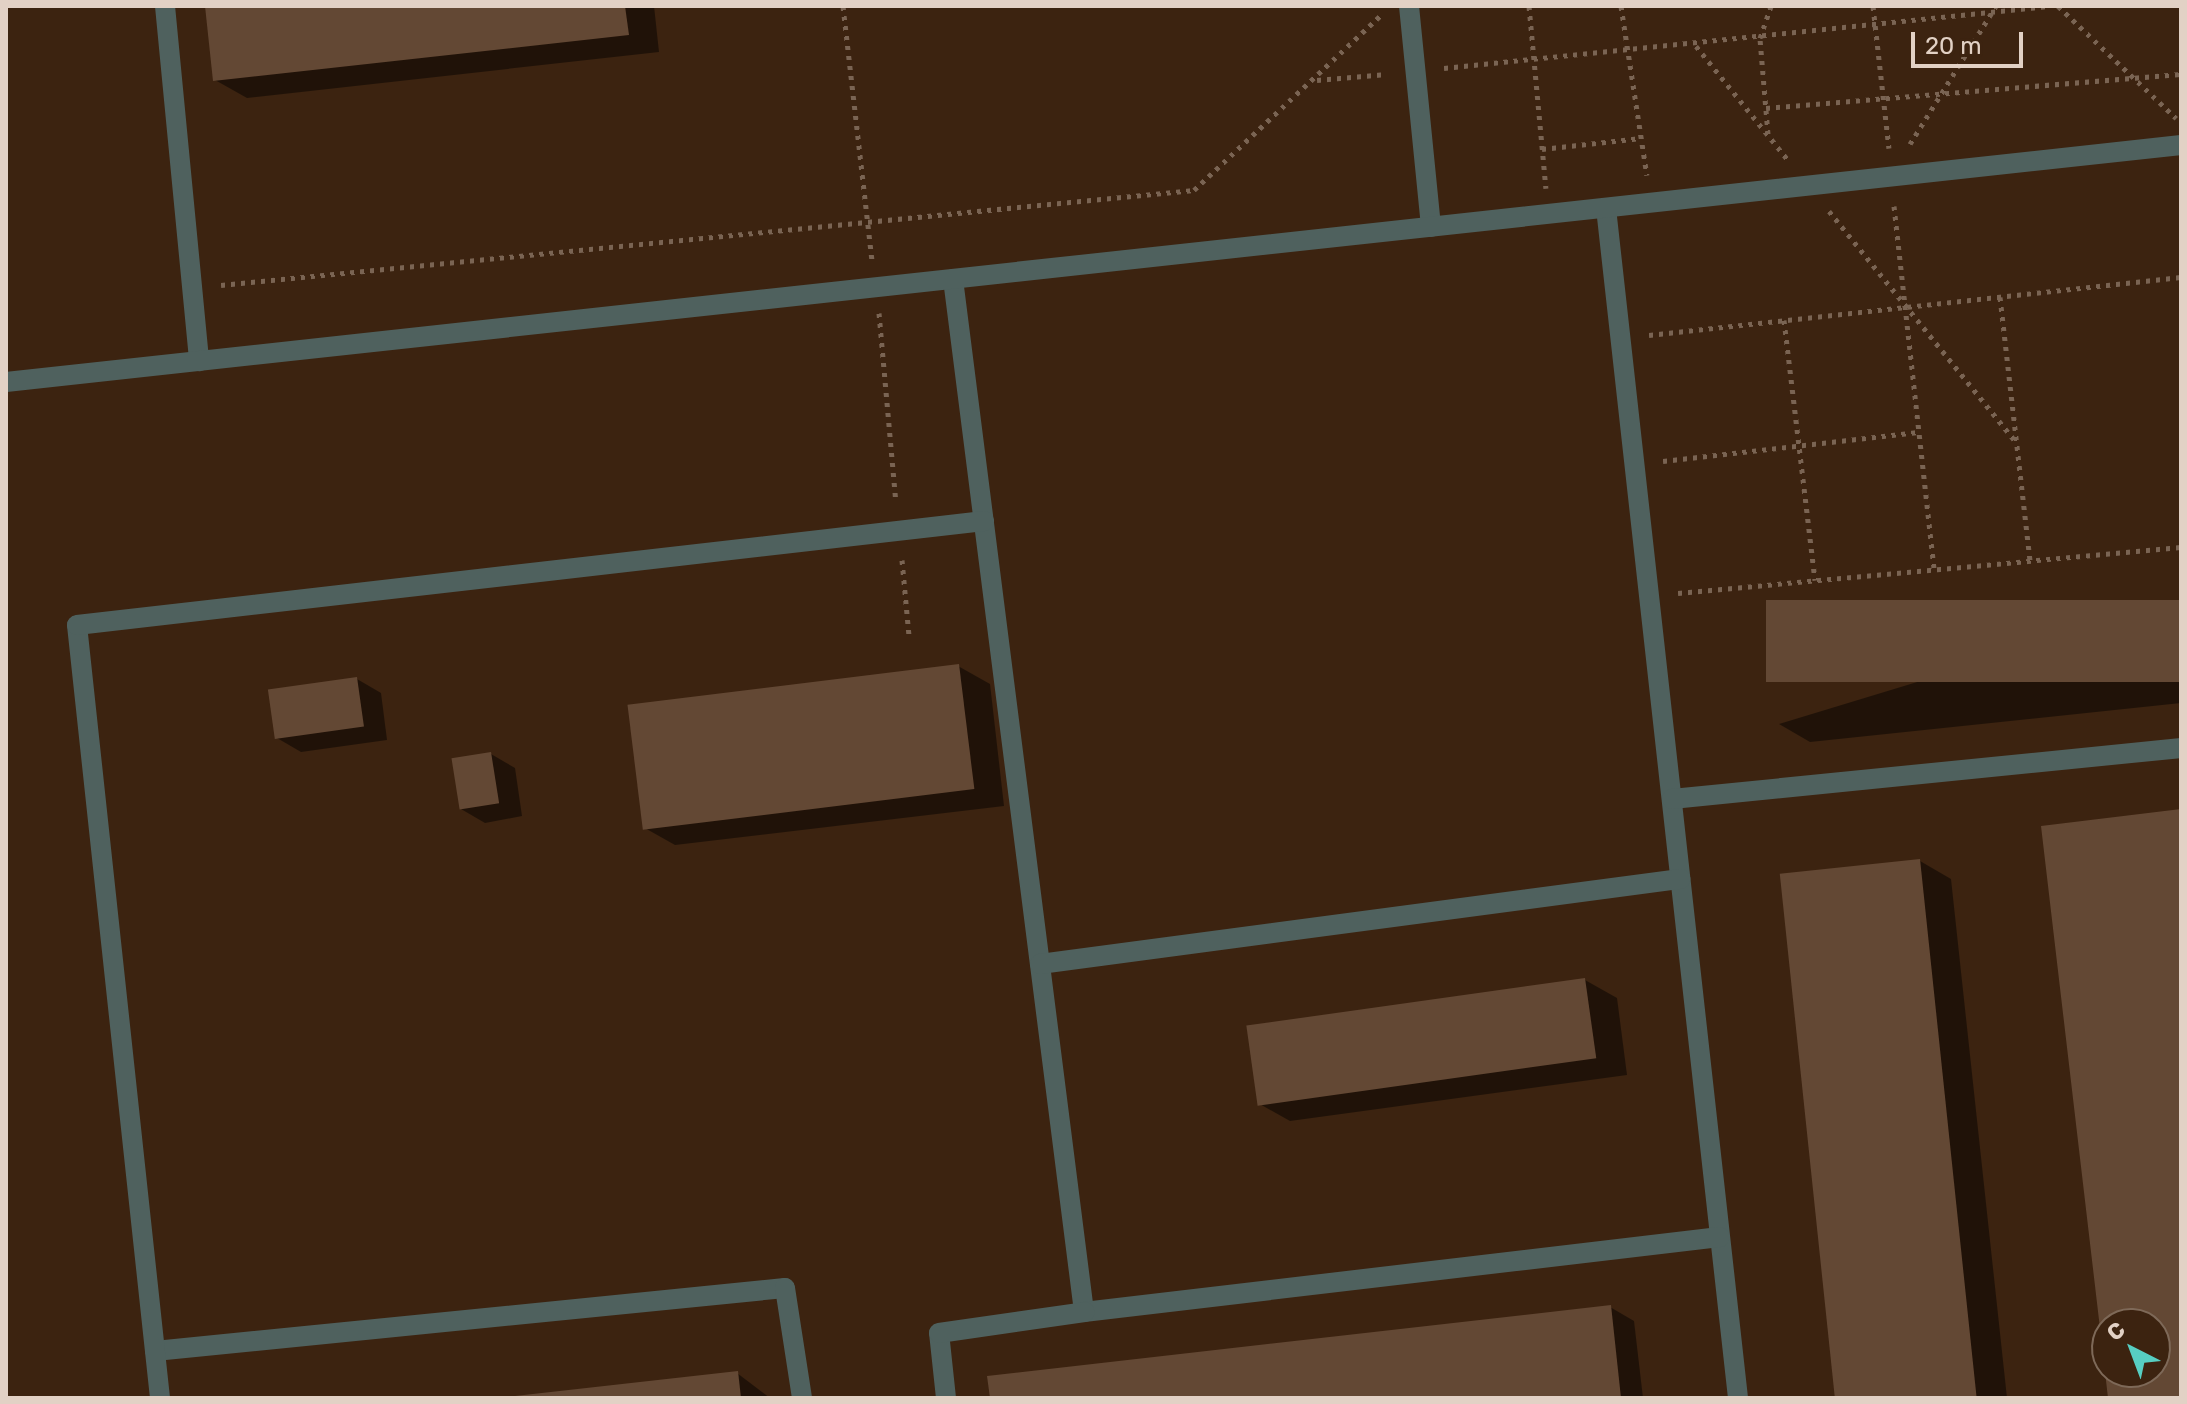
<!DOCTYPE html>
<html>
<head>
<meta charset="utf-8">
<style>
	body { margin:0 }
	#map { position:relative; width:2187px; height:1404px; overflow:hidden; background:#3c2310; font-family:Rubik,sans-serif }
	div>[style] { position:absolute }
	[style*='--x'] { left:calc(var(--x)*1px); top:calc(var(--y)*1px); width:calc(var(--w)*1px); rotate:calc(var(--a)*1deg) }
	.shadow>* { inset:0; background:#0007 }
	.building>* { inset:0; background:#634834; transform-origin:0 0 }
	.path>* { height:5px; margin-top:-2.5px; transform-origin:0; background:repeating-linear-gradient(90deg,#7a6453 0 4px,transparent 0 10px) }
	.minor>* { height:20px; margin:-10px; padding:0 10px; transform-origin:10px; border-radius:10px; background:#4f615e }
	span { translate:-50% -50%; white-space:nowrap; text-align:center; line-height:1.15; -webkit-text-stroke:7px #3c2310; paint-order:stroke }
	.frame { position:absolute; inset:0; border:8px solid #e2d1c5; pointer-events:none }
	.north { position:absolute; left:2091px; top:1308px; width:80px; height:80px; box-sizing:border-box; background:#3c2310; border:2px solid #7e6958; border-radius:50%; rotate:318deg; font-size:22px; font-weight:700; line-height:32px; text-align:center; color:#e2d1c5 }
	.north::after { content:''; display:block; margin:auto; width:28px; height:36px; background:#57cec2; clip-path:polygon(50% 0,100% 100%,50% 72%,0 100%) }
	.scale { position:absolute; left:1911px; top:32px; width:112px; height:36px; box-sizing:border-box; border:4px solid #e2d1c5; border-top:0; padding-left:10px; font-size:24px; line-height:28px; white-space:nowrap; color:#e2d1c5; -webkit-text-stroke:6px #3c2310; paint-order:stroke }
</style>
</head>
<body>
<div id="map">
	<div class="shadow">
		<div style="clip-path:polygon(207px 6px,654px 6px,659px 52px,247px 98px,215px 80px)"></div>
		<div style="clip-path:polygon(2181px 602px,2181px 703px,1810px 742px,1779px 724px)"></div>
		<div style="clip-path:polygon(958px 666px,990px 684px,1004px 806px,675px 845px,643px 827px)"></div>
		<div style="clip-path:polygon(357px 679px,381px 693px,387px 740px,301px 752px,277px 738px)"></div>
		<div style="clip-path:polygon(491px 754px,515px 768px,522px 816px,485px 823px,461px 809px)"></div>
		<div style="clip-path:polygon(2181px 811px,2181px 1398px,2110px 1398px,2107px 1372px,2155px 1372px,2155px 1324px,2107px 1324px,2107px 1371px,2044px 828px)"></div>
		<div style="clip-path:polygon(1920px 861px,1951px 879px,2007px 1398px,1839px 1398px)"></div>
		<div style="clip-path:polygon(1585px 980px,1617px 998px,1627px 1075px,1290px 1121px,1258px 1103px)"></div>
		<div style="clip-path:polygon(1610px 1307px,1634px 1321px,1643px 1398px,992px 1398px)"></div>
		<div style="clip-path:polygon(737px 1373px,770px 1398px,515px 1398px)"></div>
	</div>
	<div class="building">
		<div style="clip-path:polygon(205px 6px,625px 6px,629px 35px,213px 81px)"></div>
		<div style="left:2181px;top:600px;width:82px;height:415px;rotate:90deg"></div>
		<div style="left:959px;top:664px;width:126px;height:334px;rotate:83deg"></div>
		<div style="left:357px;top:677px;width:50px;height:90px;rotate:82deg"></div>
		<div style="left:491px;top:752px;width:52px;height:40px;rotate:81deg"></div>
		<div style="clip-path:polygon(2181px 809px,2181px 1398px,2108px 1398px,2105px 1372px,2155px 1372px,2155px 1324px,2107px 1324px,2105px 1371px,2041px 826px)"></div>
		<div style="left:1920px;top:859px;width:542px;height:141px;rotate:84deg"></div>
		<div style="left:1585px;top:978px;width:81px;height:342px;rotate:82deg"></div>
		<div style="clip-path:polygon(1611px 1305px,1621px 1398px,990px 1398px,987px 1376px)"></div>
		<div style="clip-path:polygon(738px 1371px,741px 1398px,515px 1398px,515px 1396px)"></div>
	</div>
	<div class="path">
		<div style="--x:843;--y:6;--w:255;--a:83.5"></div>
		<div style="--x:1529;--y:6;--w:183;--a:84.7"></div>
		<div style="--x:1621;--y:6;--w:171;--a:81.3"></div>
		<div style="--x:1873;--y:6;--w:143;--a:83.6"></div>
		<div style="--x:2058;--y:6;--w:163;--a:43.5"></div>
		<div style="--x:1696;--y:46;--w:146;--a:51.1"></div>
		<div style="--x:1444;--y:68;--w:607;--a:-5.86"></div>
		<div style="--x:1317;--y:80;--w:70;--a:-4.9"></div>
		<div style="--x:1766;--y:108;--w:416;--a:-4.7"></div>
		<div style="--x:1768;--y:134;--w:96;--a:-94.8"></div>
		<div style="--x:1760;--y:38;--w:34;--a:-71"></div>
		<div style="--x:1910;--y:144;--w:163;--a:-58.1"></div>
		<div style="--x:1542;--y:149;--w:100;--a:-6.3"></div>
		<div style="--x:1894;--y:206;--w:366;--a:83.7"></div>
		<div style="--x:1829;--y:211;--w:297;--a:51"></div>
		<div style="--x:221;--y:285;--w:978;--a:-5.58"></div>
		<div style="--x:1194;--y:190;--w:256;--a:-43.1"></div>
		<div style="--x:2000;--y:297;--w:266;--a:83.5"></div>
		<div style="--x:879;--y:313;--w:190;--a:84.9"></div>
		<div style="--x:1784;--y:320;--w:262;--a:83.2"></div>
		<div style="--x:1649;--y:335;--w:535;--a:-6.22"></div>
		<div style="--x:1663;--y:461;--w:257;--a:-6.5"></div>
		<div style="--x:902;--y:560;--w:75;--a:84.7"></div>
		<div style="--x:1678;--y:593;--w:505;--a:-5.23"></div>
	</div>
	<div class="minor">
		<div style="--x:165;--y:6;--w:357;--a:84.5"></div>
		<div style="--x:1409;--y:6;--w:222;--a:84.3"></div>
		<div style="--x:1606;--y:208;--w:1197;--a:83.67"></div>
		<div style="--x:953;--y:279;--w:1041;--a:82.77"></div>
		<div style="--x:1084;--y:1312;--w:640;--a:-6.73"></div>
		<div style="--x:6;--y:382;--w:2188;--a:-6.22"></div>
		<div style="--x:1672;--y:799;--w:512;--a:-5.72"></div>
		<div style="--x:1040;--y:964;--w:646;--a:-7.57"></div>
		<div style="--x:155;--y:1351;--w:633;--a:-5.71"></div>
		<div style="--x:785;--y:1288;--w:111;--a:81.2"></div>
		<div style="--x:160;--y:1398;--w:777;--a:-96.13"></div>
		<div style="--x:77;--y:625;--w:913;--a:-6.54"></div>
		<div style="--x:946;--y:1398;--w:65;--a:-96.1"></div>
		<div style="--x:939;--y:1333;--w:147;--a:-8.2"></div>
	</div>
	<div class="frame"></div>
	<div class="north">С</div>
	<div class="scale">20 m</div>
</div>
</body>
</html>
